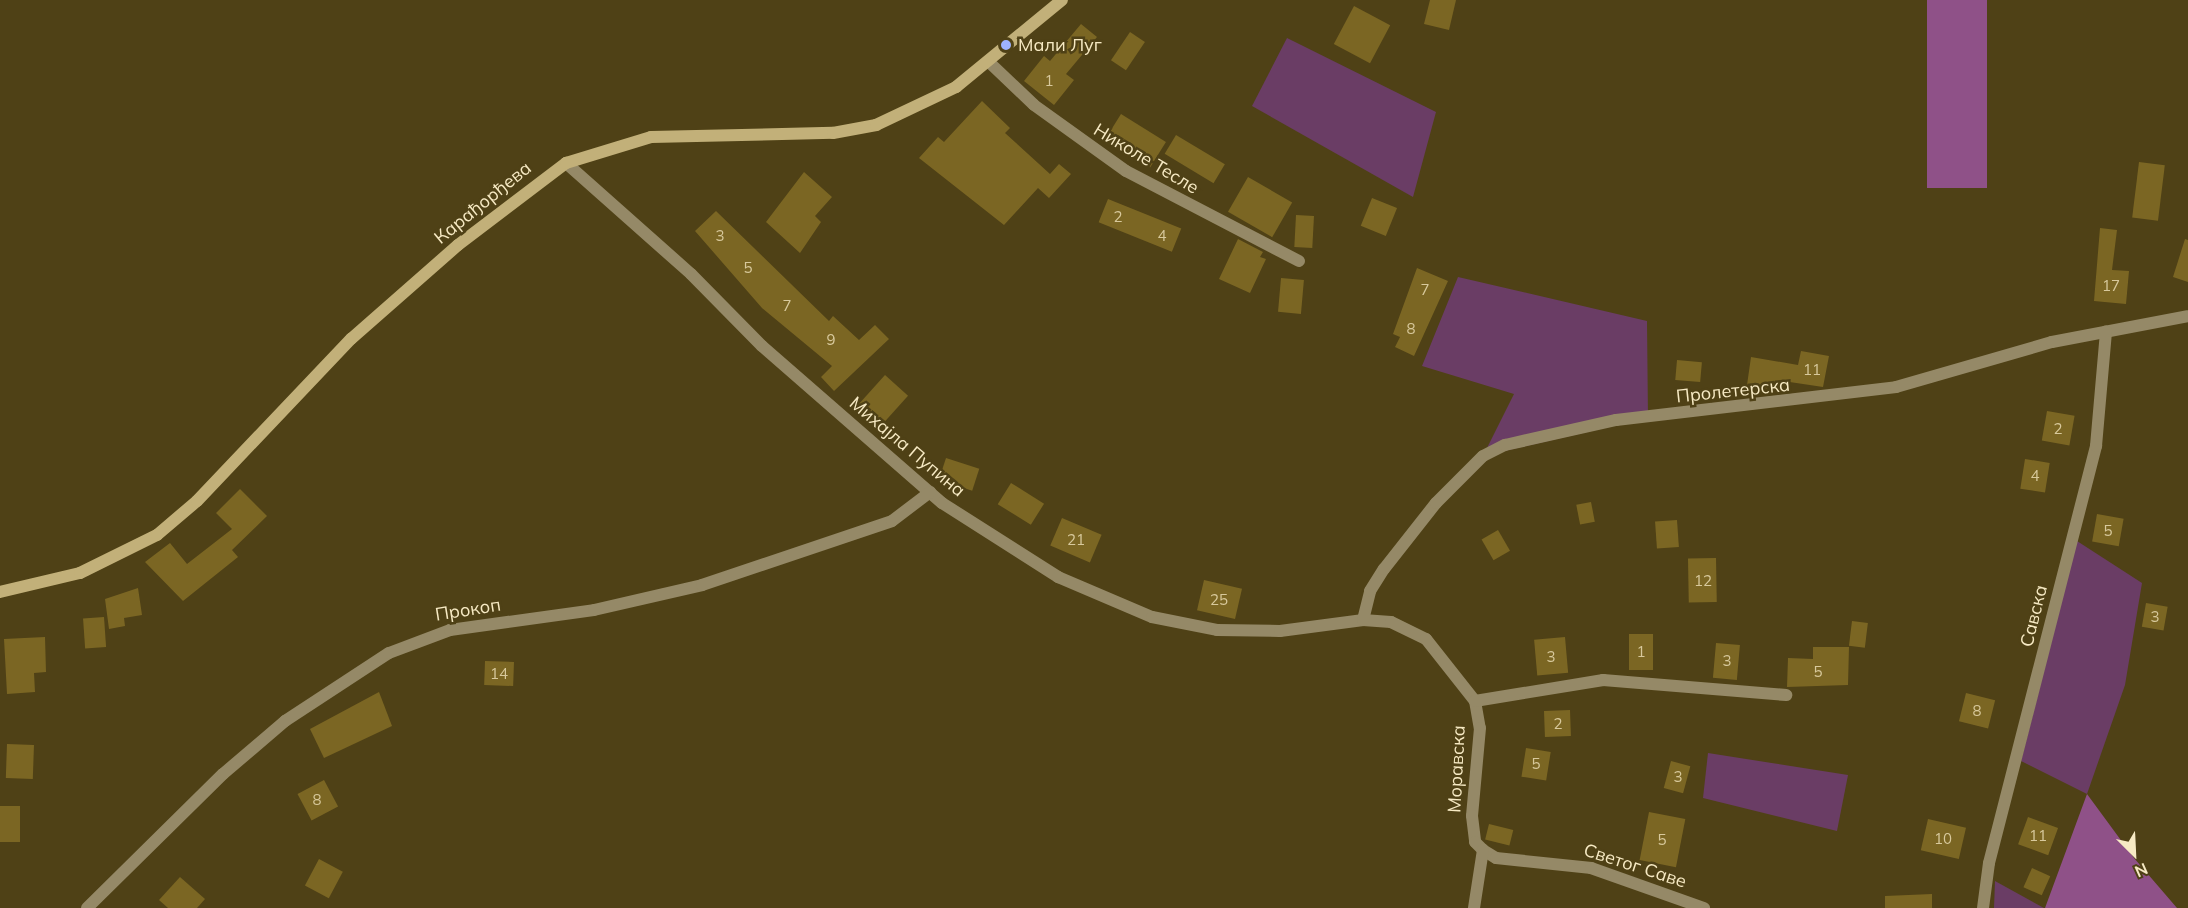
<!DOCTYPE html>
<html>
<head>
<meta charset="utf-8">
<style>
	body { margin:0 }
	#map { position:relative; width:2188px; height:908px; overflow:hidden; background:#4f4116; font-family:Mulish,sans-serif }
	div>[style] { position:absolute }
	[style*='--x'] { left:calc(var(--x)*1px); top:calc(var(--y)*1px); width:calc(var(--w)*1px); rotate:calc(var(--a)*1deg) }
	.green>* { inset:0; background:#6a3d65 }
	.forest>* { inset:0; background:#8f5188; transform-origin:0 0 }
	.building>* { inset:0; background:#7b6623; transform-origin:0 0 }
	.street>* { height:12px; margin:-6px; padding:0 6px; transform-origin:6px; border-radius:6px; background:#958967 }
	.secondary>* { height:12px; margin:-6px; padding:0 6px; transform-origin:6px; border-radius:6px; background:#c2b079 }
	.dots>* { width:16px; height:16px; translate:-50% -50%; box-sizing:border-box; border:3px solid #4f4116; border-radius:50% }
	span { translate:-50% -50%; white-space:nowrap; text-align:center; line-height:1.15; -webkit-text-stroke:5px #4f4116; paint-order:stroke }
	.number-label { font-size:15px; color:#d8c99c }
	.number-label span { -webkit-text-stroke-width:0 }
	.poi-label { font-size:18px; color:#f7eac4 }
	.left { translate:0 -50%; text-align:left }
	.street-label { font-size:18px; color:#f7eac4 }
	.north { position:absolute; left:2104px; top:824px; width:60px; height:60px; -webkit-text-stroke:4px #4f4116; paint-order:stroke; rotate:156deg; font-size:16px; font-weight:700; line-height:24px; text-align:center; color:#f7eac4 }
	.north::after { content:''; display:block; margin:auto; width:21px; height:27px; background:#f7eac4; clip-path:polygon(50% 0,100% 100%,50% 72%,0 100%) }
</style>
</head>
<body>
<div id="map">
	<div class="green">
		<div style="clip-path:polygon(1287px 38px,1436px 112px,1413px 197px,1252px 106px)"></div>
		<div style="clip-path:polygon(1458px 277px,1647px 321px,1648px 418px,1483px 456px,1514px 394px,1422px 366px)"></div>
		<div style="clip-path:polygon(2077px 541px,2142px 583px,2125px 685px,2087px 794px,2021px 761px)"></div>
		<div style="clip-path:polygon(1708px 753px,1848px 775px,1837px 831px,1703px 798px)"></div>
		<div style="clip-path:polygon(1995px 881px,2044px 908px,1994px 908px)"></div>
	</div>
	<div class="forest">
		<div style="left:1927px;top:0;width:60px;height:188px"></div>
		<div style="clip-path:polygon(2087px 794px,2134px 858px,2177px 908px,2045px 908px)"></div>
	</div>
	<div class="building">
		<div style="clip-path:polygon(1430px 0,1456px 0,1449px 30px,1424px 24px)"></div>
		<div style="left:1354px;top:6px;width:41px;height:43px;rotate:28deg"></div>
		<div style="clip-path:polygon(1081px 24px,1097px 37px,1066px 74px,1074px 80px,1054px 105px,1024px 81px,1044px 56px,1050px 61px)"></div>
		<div style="left:1130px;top:32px;width:18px;height:34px;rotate:34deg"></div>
		<div style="clip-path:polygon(982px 101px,1010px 128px,1005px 133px,1050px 174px,1059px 164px,1071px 174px,1049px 198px,1038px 188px,1004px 225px,919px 158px,938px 137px,944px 142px)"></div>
		<div style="left:1121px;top:114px;width:53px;height:30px;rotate:32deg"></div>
		<div style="left:1176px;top:135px;width:57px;height:22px;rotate:31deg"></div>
		<div style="left:2139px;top:162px;width:26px;height:56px;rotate:7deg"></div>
		<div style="clip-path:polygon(804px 172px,832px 197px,815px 216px,821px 222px,800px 253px,766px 222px)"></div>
		<div style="left:1248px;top:177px;width:51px;height:40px;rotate:30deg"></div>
		<div style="left:1372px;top:198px;width:27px;height:30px;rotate:22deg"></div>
		<div style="left:1108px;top:199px;width:79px;height:25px;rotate:22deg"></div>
		<div style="clip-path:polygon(716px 211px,829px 321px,833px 316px,859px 340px,875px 325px,889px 339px,834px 391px,821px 377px,832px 366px,762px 308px,695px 231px)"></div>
		<div style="left:1296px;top:215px;width:18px;height:32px;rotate:3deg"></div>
		<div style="clip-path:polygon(2100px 228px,2117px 230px,2112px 270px,2129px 271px,2126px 304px,2094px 301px)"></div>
		<div style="clip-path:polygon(1238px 239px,1263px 252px,1260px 257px,1266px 259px,1250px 293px,1219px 279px)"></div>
		<div style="clip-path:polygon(2185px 239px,2188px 240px,2188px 282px,2173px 277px)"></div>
		<div style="clip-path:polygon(1417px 268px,1448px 281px,1414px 356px,1395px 347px,1400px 337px,1393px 334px)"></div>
		<div style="left:1281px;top:278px;width:23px;height:34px;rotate:5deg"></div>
		<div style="clip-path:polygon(1801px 351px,1829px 356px,1823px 387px,1783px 381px,1781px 391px,1747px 385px,1751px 357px,1798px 365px)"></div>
		<div style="left:1677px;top:360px;width:25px;height:20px;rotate:5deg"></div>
		<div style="left:885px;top:375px;width:31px;height:41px;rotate:42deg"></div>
		<div style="left:2047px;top:411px;width:28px;height:30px;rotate:10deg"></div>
		<div style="left:946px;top:458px;width:35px;height:23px;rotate:18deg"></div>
		<div style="left:2025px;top:459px;width:25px;height:30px;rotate:9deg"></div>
		<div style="left:1011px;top:483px;width:39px;height:25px;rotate:32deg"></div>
		<div style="clip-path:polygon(240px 489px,267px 516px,232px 550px,238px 557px,183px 601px,145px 562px,170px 543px,187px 564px,232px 529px,216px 513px)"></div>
		<div style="left:1591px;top:502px;width:20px;height:15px;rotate:79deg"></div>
		<div style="left:2097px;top:514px;width:27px;height:28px;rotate:10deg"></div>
		<div style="left:1062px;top:518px;width:43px;height:30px;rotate:23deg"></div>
		<div style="left:1677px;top:520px;width:27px;height:22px;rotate:86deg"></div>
		<div style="left:1498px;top:530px;width:24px;height:19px;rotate:60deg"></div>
		<div style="left:1716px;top:558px;width:44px;height:28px;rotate:89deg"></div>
		<div style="left:1204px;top:580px;width:39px;height:31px;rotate:13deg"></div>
		<div style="clip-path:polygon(138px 588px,142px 615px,124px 618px,125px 626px,109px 629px,105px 599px)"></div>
		<div style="left:2146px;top:603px;width:22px;height:24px;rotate:10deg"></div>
		<div style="left:104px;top:617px;width:30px;height:21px;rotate:86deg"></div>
		<div style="left:1852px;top:621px;width:16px;height:25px;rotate:7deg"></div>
		<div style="left:1629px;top:634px;width:24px;height:36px"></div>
		<div style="clip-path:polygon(45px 637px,46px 672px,34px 673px,35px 692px,7px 694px,4px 639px)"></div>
		<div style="left:1565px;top:637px;width:36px;height:31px;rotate:85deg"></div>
		<div style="left:1716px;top:643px;width:24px;height:35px;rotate:5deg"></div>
		<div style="clip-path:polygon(1813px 647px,1849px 647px,1848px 685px,1787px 687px,1788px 658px,1813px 659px)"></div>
		<div style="left:485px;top:661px;width:29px;height:24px;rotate:2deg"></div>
		<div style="clip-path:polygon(379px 692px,392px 726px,324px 758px,310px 729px)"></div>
		<div style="left:1966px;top:693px;width:30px;height:29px;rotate:14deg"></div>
		<div style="left:1570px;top:710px;width:26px;height:26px;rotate:88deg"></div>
		<div style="left:7px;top:744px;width:27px;height:34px;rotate:2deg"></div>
		<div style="left:1526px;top:748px;width:25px;height:29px;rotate:9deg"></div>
		<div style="left:1671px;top:761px;width:20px;height:28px;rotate:15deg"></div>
		<div style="left:324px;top:780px;width:30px;height:30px;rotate:62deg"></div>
		<div style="left:0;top:806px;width:20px;height:36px"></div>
		<div style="left:1649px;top:812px;width:37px;height:49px;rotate:11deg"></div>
		<div style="left:2028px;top:817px;width:32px;height:29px;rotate:20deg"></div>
		<div style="left:1928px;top:819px;width:39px;height:32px;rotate:13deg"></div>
		<div style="left:1489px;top:824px;width:25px;height:16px;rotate:14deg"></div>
		<div style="left:319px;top:859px;width:27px;height:30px;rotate:28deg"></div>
		<div style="left:2032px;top:868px;width:20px;height:21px;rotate:24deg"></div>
		<div style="clip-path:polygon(180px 877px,205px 899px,197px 908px,168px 908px,159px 900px)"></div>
		<div style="clip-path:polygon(1932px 894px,1932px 908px,1885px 908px,1885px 896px)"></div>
	</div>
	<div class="street">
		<div style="--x:991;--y:64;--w:59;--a:43.6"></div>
		<div style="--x:1034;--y:105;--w:113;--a:35.7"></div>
		<div style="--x:1126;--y:171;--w:195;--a:27.5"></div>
		<div style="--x:566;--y:163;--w:167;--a:41.6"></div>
		<div style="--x:691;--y:274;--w:101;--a:45.4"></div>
		<div style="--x:762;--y:346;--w:239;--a:41.1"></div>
		<div style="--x:942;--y:503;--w:138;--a:32.5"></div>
		<div style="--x:1058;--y:577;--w:102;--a:23.1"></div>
		<div style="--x:1152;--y:617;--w:66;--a:11.3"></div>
		<div style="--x:1217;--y:630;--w:63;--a:0.9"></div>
		<div style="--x:1280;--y:631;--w:84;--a:-7.5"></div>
		<div style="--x:1363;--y:620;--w:28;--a:4"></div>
		<div style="--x:1391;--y:622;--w:39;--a:26"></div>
		<div style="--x:1426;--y:639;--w:79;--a:51.7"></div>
		<div style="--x:1475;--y:701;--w:27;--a:80"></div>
		<div style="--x:1480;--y:728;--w:88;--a:95.2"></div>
		<div style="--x:1472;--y:816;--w:26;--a:83"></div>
		<div style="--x:1475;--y:842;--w:11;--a:45"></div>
		<div style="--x:1483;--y:850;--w:15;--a:32"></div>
		<div style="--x:1496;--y:858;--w:96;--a:6"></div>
		<div style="--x:1591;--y:868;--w:120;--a:19.5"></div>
		<div style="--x:1363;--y:620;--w:30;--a:-76"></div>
		<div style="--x:1370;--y:591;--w:26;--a:-58"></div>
		<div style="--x:1384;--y:569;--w:84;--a:-51.8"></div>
		<div style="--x:1436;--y:503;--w:66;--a:-45"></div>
		<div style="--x:1483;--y:456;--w:25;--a:-27"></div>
		<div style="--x:1505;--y:445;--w:114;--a:-12.7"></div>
		<div style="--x:1616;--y:420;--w:282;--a:-6.7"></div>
		<div style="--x:1896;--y:387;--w:162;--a:-16.1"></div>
		<div style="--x:2052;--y:342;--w:138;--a:-10.8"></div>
		<div style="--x:1475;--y:701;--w:130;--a:-9.3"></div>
		<div style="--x:1603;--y:680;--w:184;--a:4.7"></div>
		<div style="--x:87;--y:908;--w:191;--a:-44.6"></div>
		<div style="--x:223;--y:774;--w:82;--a:-40.5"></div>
		<div style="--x:285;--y:721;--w:124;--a:-33.2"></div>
		<div style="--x:389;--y:653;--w:65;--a:-20.7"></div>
		<div style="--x:450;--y:630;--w:145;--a:-7.9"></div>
		<div style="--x:594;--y:610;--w:111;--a:-13"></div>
		<div style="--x:702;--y:585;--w:200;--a:-18.6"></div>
		<div style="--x:892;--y:521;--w:48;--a:-37.3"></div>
		<div style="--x:1474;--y:908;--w:59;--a:-81.2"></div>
		<div style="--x:1983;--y:908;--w:45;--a:-82.4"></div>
		<div style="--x:1989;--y:863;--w:431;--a:-75.6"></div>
		<div style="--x:2096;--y:446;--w:115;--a:-85"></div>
	</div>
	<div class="secondary">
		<div style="--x:0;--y:592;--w:82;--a:-13.4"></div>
		<div style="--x:80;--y:573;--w:86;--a:-26.3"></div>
		<div style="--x:157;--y:535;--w:52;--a:-40.4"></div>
		<div style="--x:197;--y:501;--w:224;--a:-46.5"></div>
		<div style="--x:351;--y:339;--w:142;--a:-41.3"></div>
		<div style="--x:458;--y:245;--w:136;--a:-37.2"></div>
		<div style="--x:566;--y:163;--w:89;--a:-17"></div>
		<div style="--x:651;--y:137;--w:182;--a:-1.3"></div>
		<div style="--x:833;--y:133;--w:44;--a:-10.5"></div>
		<div style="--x:876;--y:125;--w:89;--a:-25.4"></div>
		<div style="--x:956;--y:87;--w:137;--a:-39.4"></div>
	</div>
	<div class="dots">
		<div style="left:1006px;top:45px;background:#9eb3fd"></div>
	</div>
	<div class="number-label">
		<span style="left:1049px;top:81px">1</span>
		<span style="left:1118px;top:217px">2</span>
		<span style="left:720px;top:236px">3</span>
		<span style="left:1162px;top:236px">4</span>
		<span style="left:748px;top:268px">5</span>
		<span style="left:2111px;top:286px">17</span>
		<span style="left:1425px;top:290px">7</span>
		<span style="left:787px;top:306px">7</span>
		<span style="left:1411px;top:329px">8</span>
		<span style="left:831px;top:340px">9</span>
		<span style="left:1812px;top:370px">11</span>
		<span style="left:2058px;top:429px">2</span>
		<span style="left:2035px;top:476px">4</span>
		<span style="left:2108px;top:531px">5</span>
		<span style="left:1076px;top:540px">21</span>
		<span style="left:1703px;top:581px">12</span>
		<span style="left:1219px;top:600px">25</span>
		<span style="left:2155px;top:617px">3</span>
		<span style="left:1641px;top:652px">1</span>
		<span style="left:1551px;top:657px">3</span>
		<span style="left:1727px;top:661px">3</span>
		<span style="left:1818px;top:672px">5</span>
		<span style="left:499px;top:674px">14</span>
		<span style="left:1977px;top:711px">8</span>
		<span style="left:1558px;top:724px">2</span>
		<span style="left:1536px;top:764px">5</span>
		<span style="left:1678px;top:777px">3</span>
		<span style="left:317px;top:800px">8</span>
		<span style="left:2038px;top:836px">11</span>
		<span style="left:1943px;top:839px">10</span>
		<span style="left:1662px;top:840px">5</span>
	</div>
	<div class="poi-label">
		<span class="left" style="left:1018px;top:45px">Мали Луг</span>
	</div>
	<div class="street-label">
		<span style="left:1146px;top:159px;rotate:31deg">Николе Тесле</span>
		<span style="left:483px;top:203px;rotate:-39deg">Карађорђева</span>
		<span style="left:1733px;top:391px;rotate:-6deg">Пролетерска</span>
		<span style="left:907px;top:447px;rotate:40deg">Михајла Пупина</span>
		<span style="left:468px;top:610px;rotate:-9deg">Прокоп</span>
		<span style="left:2034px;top:616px;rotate:-76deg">Савска</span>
		<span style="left:1457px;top:769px;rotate:-87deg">Моравска</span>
		<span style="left:1635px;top:866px;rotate:18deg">Светог Саве</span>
	</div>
	<div class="north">N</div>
</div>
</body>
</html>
